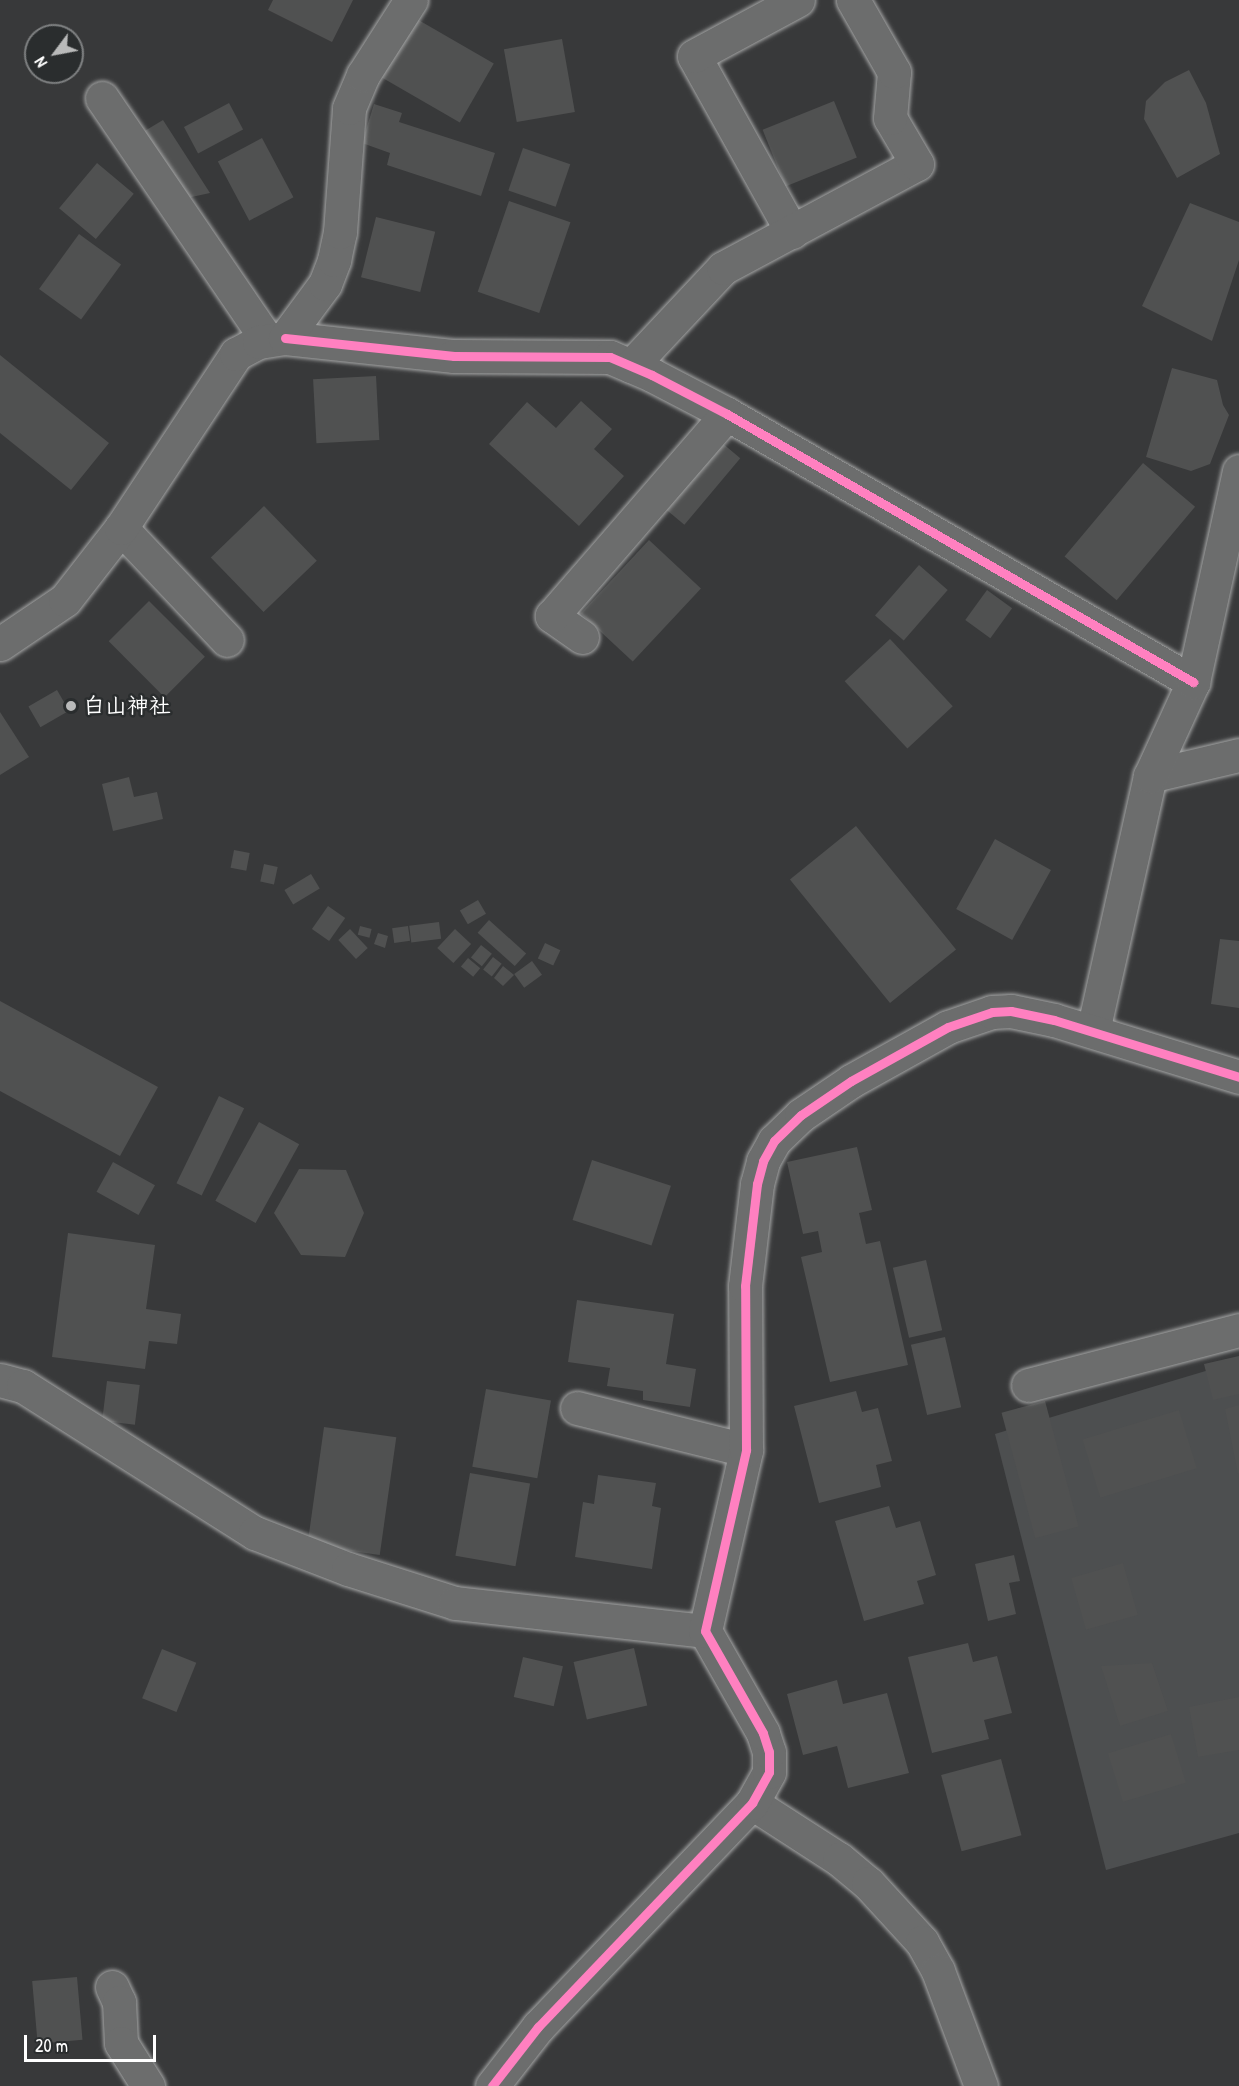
<!DOCTYPE html>
<html>
<head>
<meta charset="utf-8">
<style>
	body { margin:0 }
	#map { position:relative; width:1239px; height:2086px; overflow:hidden; background:#38393a; font-family:"Patrick Hand","Klee One",sans-serif }
	div>[style] { position:absolute }
	[style*='--x'] { left:calc(var(--x)*1px); top:calc(var(--y)*1px); width:calc(var(--w)*1px); rotate:calc(var(--a)*1deg) }
	.green>* { inset:0; background:#4d4f50 }
	.building>* { inset:0; background:#505151; transform-origin:0 0 }
	.roads { filter:drop-shadow(0 0 2px #a5a6a6) drop-shadow(0 0 2px #a5a6a6) }
	.minor>* { height:33px; margin:-16.5px; padding:0 16.5px; transform-origin:16.5px; border-radius:16.5px; background:#6c6d6d }
	.cycleway>* { height:9px; margin:-4.5px; padding:0 4.5px; transform-origin:4.5px; border-radius:4.5px; background:#ff80c0 }
	.dots>* { width:16px; height:16px; translate:-50% -50%; box-sizing:border-box; border:3px solid #2a2d2e; border-radius:50% }
	span { translate:-50% -50%; white-space:nowrap; text-align:center; line-height:1.15; -webkit-text-stroke:5px #2a2d2e; paint-order:stroke }
	.poi-label { font-size:22px; color:#fff; font-weight:700 }
	.left { translate:0 -50%; text-align:left }
	.north { position:absolute; left:24px; top:24px; width:60px; height:60px; box-sizing:border-box; background:#2a2d2e; border:2px solid #7f8182; border-radius:50%; rotate:238deg; font-size:16px; font-weight:700; line-height:24px; text-align:center; color:#fff }
	.north::after { content:''; display:block; margin:auto; width:21px; height:27px; background:#b9baba; clip-path:polygon(50% 0,100% 100%,50% 72%,0 100%) }
	.scale { position:absolute; left:24px; top:2035px; width:132px; height:27px; box-sizing:border-box; border:3px solid #fff; border-top:0; padding-left:8px; font-size:18px; line-height:21px; white-space:nowrap; color:#fff; -webkit-text-stroke:4px #2a2d2e; paint-order:stroke }
</style>
</head>
<body>
<div id="map">
	<div class="green">
		<div style="clip-path:polygon(1239px 1361px,1239px 1833px,1106px 1870px,995px 1434px)"></div>
	</div>
	<div class="building">
		<div style="clip-path:polygon(273px 0,353px 0,332px 42px,268px 10px)"></div>
		<div style="left:415px;top:18px;width:91px;height:68px;rotate:30deg"></div>
		<div style="left:562px;top:39px;width:74px;height:59px;rotate:80deg"></div>
		<div style="clip-path:polygon(1189px 70px,1206px 103px,1220px 154px,1177px 178px,1144px 119px,1146px 101px,1165px 82px)"></div>
		<div style="left:834px;top:101px;width:61px;height:77px;rotate:68deg"></div>
		<div style="left:229px;top:103px;width:30px;height:51px;rotate:62deg"></div>
		<div style="clip-path:polygon(374px 104px,402px 113px,399px 122px,495px 153px,481px 196px,387px 165px,390px 153px,362px 143px)"></div>
		<div style="clip-path:polygon(163px 120px,210px 193px,187px 198px,143px 132px)"></div>
		<div style="left:262px;top:138px;width:67px;height:50px;rotate:62deg"></div>
		<div style="left:523px;top:148px;width:50px;height:45px;rotate:19deg"></div>
		<div style="left:97px;top:163px;width:48px;height:59px;rotate:40deg"></div>
		<div style="left:509px;top:201px;width:65px;height:96px;rotate:19deg"></div>
		<div style="clip-path:polygon(1190px 203px,1239px 222px,1239px 260px,1212px 341px,1142px 306px)"></div>
		<div style="left:376px;top:217px;width:61px;height:62px;rotate:14deg"></div>
		<div style="left:79px;top:234px;width:52px;height:68px;rotate:36deg"></div>
		<div style="clip-path:polygon(0 355px,109px 443px,71px 490px,0 433px)"></div>
		<div style="clip-path:polygon(1172px 368px,1217px 380px,1223px 405px,1229px 415px,1210px 464px,1191px 471px,1146px 457px)"></div>
		<div style="left:376px;top:376px;width:64px;height:63px;rotate:87deg"></div>
		<div style="clip-path:polygon(581px 401px,612px 429px,594px 449px,624px 476px,579px 526px,489px 444px,527px 402px,556px 428px)"></div>
		<div style="left:715px;top:437px;width:33px;height:87px;rotate:40deg"></div>
		<div style="left:1143px;top:463px;width:68px;height:122px;rotate:40deg"></div>
		<div style="left:264px;top:506px;width:76px;height:74px;rotate:46deg"></div>
		<div style="left:649px;top:540px;width:71px;height:100px;rotate:43deg"></div>
		<div style="left:919px;top:565px;width:38px;height:67px;rotate:41deg"></div>
		<div style="left:987px;top:590px;width:31px;height:37px;rotate:36deg"></div>
		<div style="left:149px;top:601px;width:79px;height:57px;rotate:45deg"></div>
		<div style="left:890px;top:639px;width:92px;height:62px;rotate:47deg"></div>
		<div style="left:57px;top:690px;width:24px;height:33px;rotate:60deg"></div>
		<div style="clip-path:polygon(0 712px,29px 757px,0 775px)"></div>
		<div style="clip-path:polygon(129px 777px,134px 797px,157px 792px,163px 819px,113px 831px,102px 784px)"></div>
		<div style="left:856px;top:826px;width:159px;height:85px;rotate:51deg"></div>
		<div style="left:995px;top:839px;width:64px;height:80px;rotate:29deg"></div>
		<div style="left:234px;top:850px;width:16px;height:18px;rotate:11deg"></div>
		<div style="left:264px;top:864px;width:14px;height:18px;rotate:12deg"></div>
		<div style="left:311px;top:874px;width:17px;height:31px;rotate:59deg"></div>
		<div style="left:478px;top:900px;width:16px;height:21px;rotate:60deg"></div>
		<div style="left:328px;top:906px;width:21px;height:28px;rotate:35deg"></div>
		<div style="left:489px;top:920px;width:50px;height:17px;rotate:42deg"></div>
		<div style="left:439px;top:922px;width:17px;height:30px;rotate:83deg"></div>
		<div style="left:360px;top:926px;width:12px;height:9px;rotate:14deg"></div>
		<div style="left:408px;top:926px;width:15px;height:16px;rotate:82deg"></div>
		<div style="left:350px;top:929px;width:26px;height:16px;rotate:47deg"></div>
		<div style="left:455px;top:929px;width:22px;height:26px;rotate:43deg"></div>
		<div style="clip-path:polygon(378px 933px,388px 936px,385px 948px,374px 944px)"></div>
		<div style="clip-path:polygon(1220px 939px,1239px 941px,1239px 1008px,1211px 1004px)"></div>
		<div style="left:545px;top:943px;width:17px;height:17px;rotate:25deg"></div>
		<div style="left:481px;top:945px;width:14px;height:16px;rotate:39deg"></div>
		<div style="left:493px;top:957px;width:11px;height:16px;rotate:38deg"></div>
		<div style="left:468px;top:958px;width:16px;height:11px;rotate:40deg"></div>
		<div style="left:532px;top:961px;width:17px;height:22px;rotate:54deg"></div>
		<div style="clip-path:polygon(503px 966px,514px 975px,503px 986px,494px 978px)"></div>
		<div style="clip-path:polygon(0 1001px,158px 1087px,120px 1156px,0 1091px)"></div>
		<div style="left:219px;top:1096px;width:28px;height:97px;rotate:26deg"></div>
		<div style="left:259px;top:1122px;width:46px;height:90px;rotate:29deg"></div>
		<div style="clip-path:polygon(857px 1147px,872px 1210px,859px 1213px,866px 1244px,880px 1241px,908px 1365px,830px 1382px,801px 1257px,822px 1252px,818px 1231px,803px 1234px,787px 1162px)"></div>
		<div style="left:592px;top:1160px;width:83px;height:63px;rotate:18deg"></div>
		<div style="left:113px;top:1162px;width:48px;height:34px;rotate:29deg"></div>
		<div style="clip-path:polygon(299px 1169px,346px 1170px,364px 1213px,345px 1257px,301px 1255px,274px 1213px)"></div>
		<div style="clip-path:polygon(68px 1233px,155px 1245px,146px 1309px,181px 1314px,177px 1344px,149px 1341px,145px 1369px,52px 1357px)"></div>
		<div style="left:926px;top:1260px;width:72px;height:34px;rotate:77deg"></div>
		<div style="clip-path:polygon(577px 1300px,674px 1314px,666px 1364px,696px 1369px,690px 1407px,643px 1400px,643px 1391px,607px 1386px,610px 1368px,568px 1362px)"></div>
		<div style="left:945px;top:1337px;width:72px;height:35px;rotate:77deg"></div>
		<div style="clip-path:polygon(1239px 1356px,1239px 1394px,1213px 1400px,1204px 1364px)"></div>
		<div style="left:107px;top:1381px;width:33px;height:40px;rotate:7deg"></div>
		<div style="left:486px;top:1389px;width:66px;height:79px;rotate:10deg"></div>
		<div style="clip-path:polygon(856px 1391px,862px 1412px,878px 1408px,892px 1461px,876px 1465px,881px 1487px,819px 1503px,794px 1406px)"></div>
		<div style="left:1045px;top:1401px;width:130px;height:45px;rotate:75deg"></div>
		<div style="clip-path:polygon(1239px 1405px,1239px 1473px,1238px 1474px,1225px 1409px)"></div>
		<div style="left:1179px;top:1410px;width:61px;height:101px;rotate:73deg"></div>
		<div style="left:324px;top:1427px;width:73px;height:119px;rotate:8deg"></div>
		<div style="left:470px;top:1473px;width:61px;height:84px;rotate:10deg"></div>
		<div style="clip-path:polygon(598px 1475px,656px 1483px,652px 1506px,661px 1508px,652px 1569px,575px 1557px,583px 1502px,594px 1504px)"></div>
		<div style="clip-path:polygon(889px 1506px,896px 1528px,920px 1521px,936px 1575px,917px 1581px,924px 1604px,864px 1621px,835px 1521px)"></div>
		<div style="clip-path:polygon(1014px 1555px,1020px 1581px,1009px 1583px,1016px 1614px,988px 1621px,975px 1564px)"></div>
		<div style="left:1123px;top:1563px;width:54px;height:54px;rotate:74deg"></div>
		<div style="clip-path:polygon(968px 1643px,973px 1662px,997px 1656px,1012px 1713px,984px 1720px,989px 1739px,932px 1753px,908px 1657px)"></div>
		<div style="left:634px;top:1648px;width:59px;height:62px;rotate:77deg"></div>
		<div style="left:162px;top:1649px;width:37px;height:53px;rotate:22deg"></div>
		<div style="left:523px;top:1657px;width:41px;height:41px;rotate:13deg"></div>
		<div style="clip-path:polygon(1152px 1663px,1168px 1711px,1120px 1726px,1101px 1666px)"></div>
		<div style="clip-path:polygon(837px 1680px,843px 1704px,887px 1693px,909px 1773px,848px 1788px,837px 1746px,803px 1755px,787px 1694px)"></div>
		<div style="clip-path:polygon(1239px 1697px,1239px 1750px,1198px 1757px,1189px 1707px)"></div>
		<div style="left:1171px;top:1734px;width:51px;height:66px;rotate:73deg"></div>
		<div style="left:1001px;top:1759px;width:79px;height:62px;rotate:75deg"></div>
		<div style="left:77px;top:1977px;width:63px;height:45px;rotate:85deg"></div>
	</div>
	<div class="roads">
		<div class="minor">
			<div style="--x:102;--y:98;--w:293;--a:55.7"></div>
			<div style="--x:792;--y:232;--w:201;--a:-119.1"></div>
			<div style="--x:694;--y:56;--w:118;--a:-28.3"></div>
			<div style="--x:285;--y:338;--w:170;--a:6.1"></div>
			<div style="--x:454;--y:356;--w:156;--a:0.4"></div>
			<div style="--x:610;--y:357;--w:46;--a:23.2"></div>
			<div style="--x:652;--y:375;--w:85;--a:27.5"></div>
			<div style="--x:727;--y:414;--w:538;--a:29.9"></div>
			<div style="--x:631;--y:366;--w:134;--a:-46.8"></div>
			<div style="--x:723;--y:268;--w:220;--a:-28.2"></div>
			<div style="--x:917;--y:164;--w:53;--a:-120.4"></div>
			<div style="--x:890;--y:118;--w:46;--a:-85"></div>
			<div style="--x:894;--y:72;--w:83;--a:-119.7"></div>
			<div style="--x:121;--y:528;--w:154;--a:46.6"></div>
			<div style="--x:582;--y:637;--w:37;--a:-145"></div>
			<div style="--x:552;--y:616;--w:267;--a:-49.1"></div>
			<div style="--x:0;--y:644;--w:78;--a:-34.1"></div>
			<div style="--x:65;--y:600;--w:91;--a:-52.1"></div>
			<div style="--x:121;--y:528;--w:209;--a:-56.5"></div>
			<div style="--x:236;--y:354;--w:26;--a:-28"></div>
			<div style="--x:259;--y:342;--w:26;--a:-9"></div>
			<div style="--x:285;--y:338;--w:67;--a:-53.5"></div>
			<div style="--x:325;--y:284;--w:26;--a:-69"></div>
			<div style="--x:334;--y:260;--w:29;--a:-78"></div>
			<div style="--x:340;--y:232;--w:124;--a:-85.8"></div>
			<div style="--x:349;--y:108;--w:36;--a:-67"></div>
			<div style="--x:363;--y:75;--w:89;--a:-57.4"></div>
			<div style="--x:1150;--y:776;--w:91;--a:-13.3"></div>
			<div style="--x:1093;--y:1031;--w:261;--a:-77.4"></div>
			<div style="--x:1150;--y:776;--w:103;--a:-65.4"></div>
			<div style="--x:1193;--y:682;--w:216;--a:-77.7"></div>
			<div style="--x:0;--y:1380;--w:24;--a:15"></div>
			<div style="--x:23;--y:1386;--w:275;--a:32.4"></div>
			<div style="--x:255;--y:1533;--w:100;--a:21.2"></div>
			<div style="--x:348;--y:1569;--w:112;--a:17.6"></div>
			<div style="--x:455;--y:1603;--w:252;--a:6.4"></div>
			<div style="--x:1028;--y:1385;--w:218;--a:-14.6"></div>
			<div style="--x:577;--y:1408;--w:174;--a:14"></div>
			<div style="--x:752;--y:1803;--w:103;--a:32.8"></div>
			<div style="--x:839;--y:1859;--w:38;--a:40"></div>
			<div style="--x:868;--y:1883;--w:80;--a:47.5"></div>
			<div style="--x:922;--y:1942;--w:33;--a:61"></div>
			<div style="--x:938;--y:1971;--w:123;--a:69.5"></div>
			<div style="--x:112;--y:1987;--w:17;--a:65"></div>
			<div style="--x:119;--y:2002;--w:41;--a:87.2"></div>
			<div style="--x:121;--y:2043;--w:51;--a:57.9"></div>
			<div style="--x:492;--y:2086;--w:75;--a:-52.1"></div>
			<div style="--x:538;--y:2027;--w:310;--a:-46.3"></div>
			<div style="--x:752;--y:1803;--w:35;--a:-61"></div>
			<div style="--x:769;--y:1772;--w:20;--a:-90"></div>
			<div style="--x:769;--y:1752;--w:20;--a:-108"></div>
			<div style="--x:763;--y:1733;--w:117;--a:-119.6"></div>
			<div style="--x:705;--y:1631;--w:186;--a:-77.2"></div>
			<div style="--x:746;--y:1450;--w:164;--a:-90.3"></div>
			<div style="--x:745;--y:1286;--w:103;--a:-83.3"></div>
			<div style="--x:757;--y:1184;--w:24;--a:-75"></div>
			<div style="--x:763;--y:1161;--w:23;--a:-61"></div>
			<div style="--x:774;--y:1141;--w:37;--a:-44"></div>
			<div style="--x:801;--y:1115;--w:60;--a:-34.2"></div>
			<div style="--x:851;--y:1081;--w:111;--a:-29.1"></div>
			<div style="--x:948;--y:1027;--w:46;--a:-18.8"></div>
			<div style="--x:992;--y:1012;--w:19;--a:-3"></div>
			<div style="--x:1011;--y:1011;--w:44;--a:11.8"></div>
			<div style="--x:1054;--y:1020;--w:194;--a:17.1"></div>
		</div>
	</div>
	<div class="cycleway">
		<div style="--x:285;--y:338;--w:170;--a:6.1"></div>
		<div style="--x:454;--y:356;--w:156;--a:0.4"></div>
		<div style="--x:610;--y:357;--w:46;--a:23.2"></div>
		<div style="--x:652;--y:375;--w:85;--a:27.5"></div>
		<div style="--x:727;--y:414;--w:538;--a:29.9"></div>
		<div style="--x:492;--y:2086;--w:75;--a:-52.1"></div>
		<div style="--x:538;--y:2027;--w:310;--a:-46.3"></div>
		<div style="--x:752;--y:1803;--w:35;--a:-61"></div>
		<div style="--x:769;--y:1772;--w:20;--a:-90"></div>
		<div style="--x:769;--y:1752;--w:20;--a:-108"></div>
		<div style="--x:763;--y:1733;--w:117;--a:-119.6"></div>
		<div style="--x:705;--y:1631;--w:186;--a:-77.2"></div>
		<div style="--x:746;--y:1450;--w:164;--a:-90.3"></div>
		<div style="--x:745;--y:1286;--w:103;--a:-83.3"></div>
		<div style="--x:757;--y:1184;--w:24;--a:-75"></div>
		<div style="--x:763;--y:1161;--w:23;--a:-61"></div>
		<div style="--x:774;--y:1141;--w:37;--a:-44"></div>
		<div style="--x:801;--y:1115;--w:60;--a:-34.2"></div>
		<div style="--x:851;--y:1081;--w:111;--a:-29.1"></div>
		<div style="--x:948;--y:1027;--w:46;--a:-18.8"></div>
		<div style="--x:992;--y:1012;--w:19;--a:-3"></div>
		<div style="--x:1011;--y:1011;--w:44;--a:11.8"></div>
		<div style="--x:1054;--y:1020;--w:194;--a:17.1"></div>
	</div>
	<div class="dots">
		<div style="left:71px;top:706px;background:#b9baba"></div>
	</div>
	<div class="poi-label">
		<span class="left" style="left:83px;top:706px">白山神社</span>
	</div>
	<div class="north">N</div>
	<div class="scale">20 m</div>
</div>
</body>
</html>
